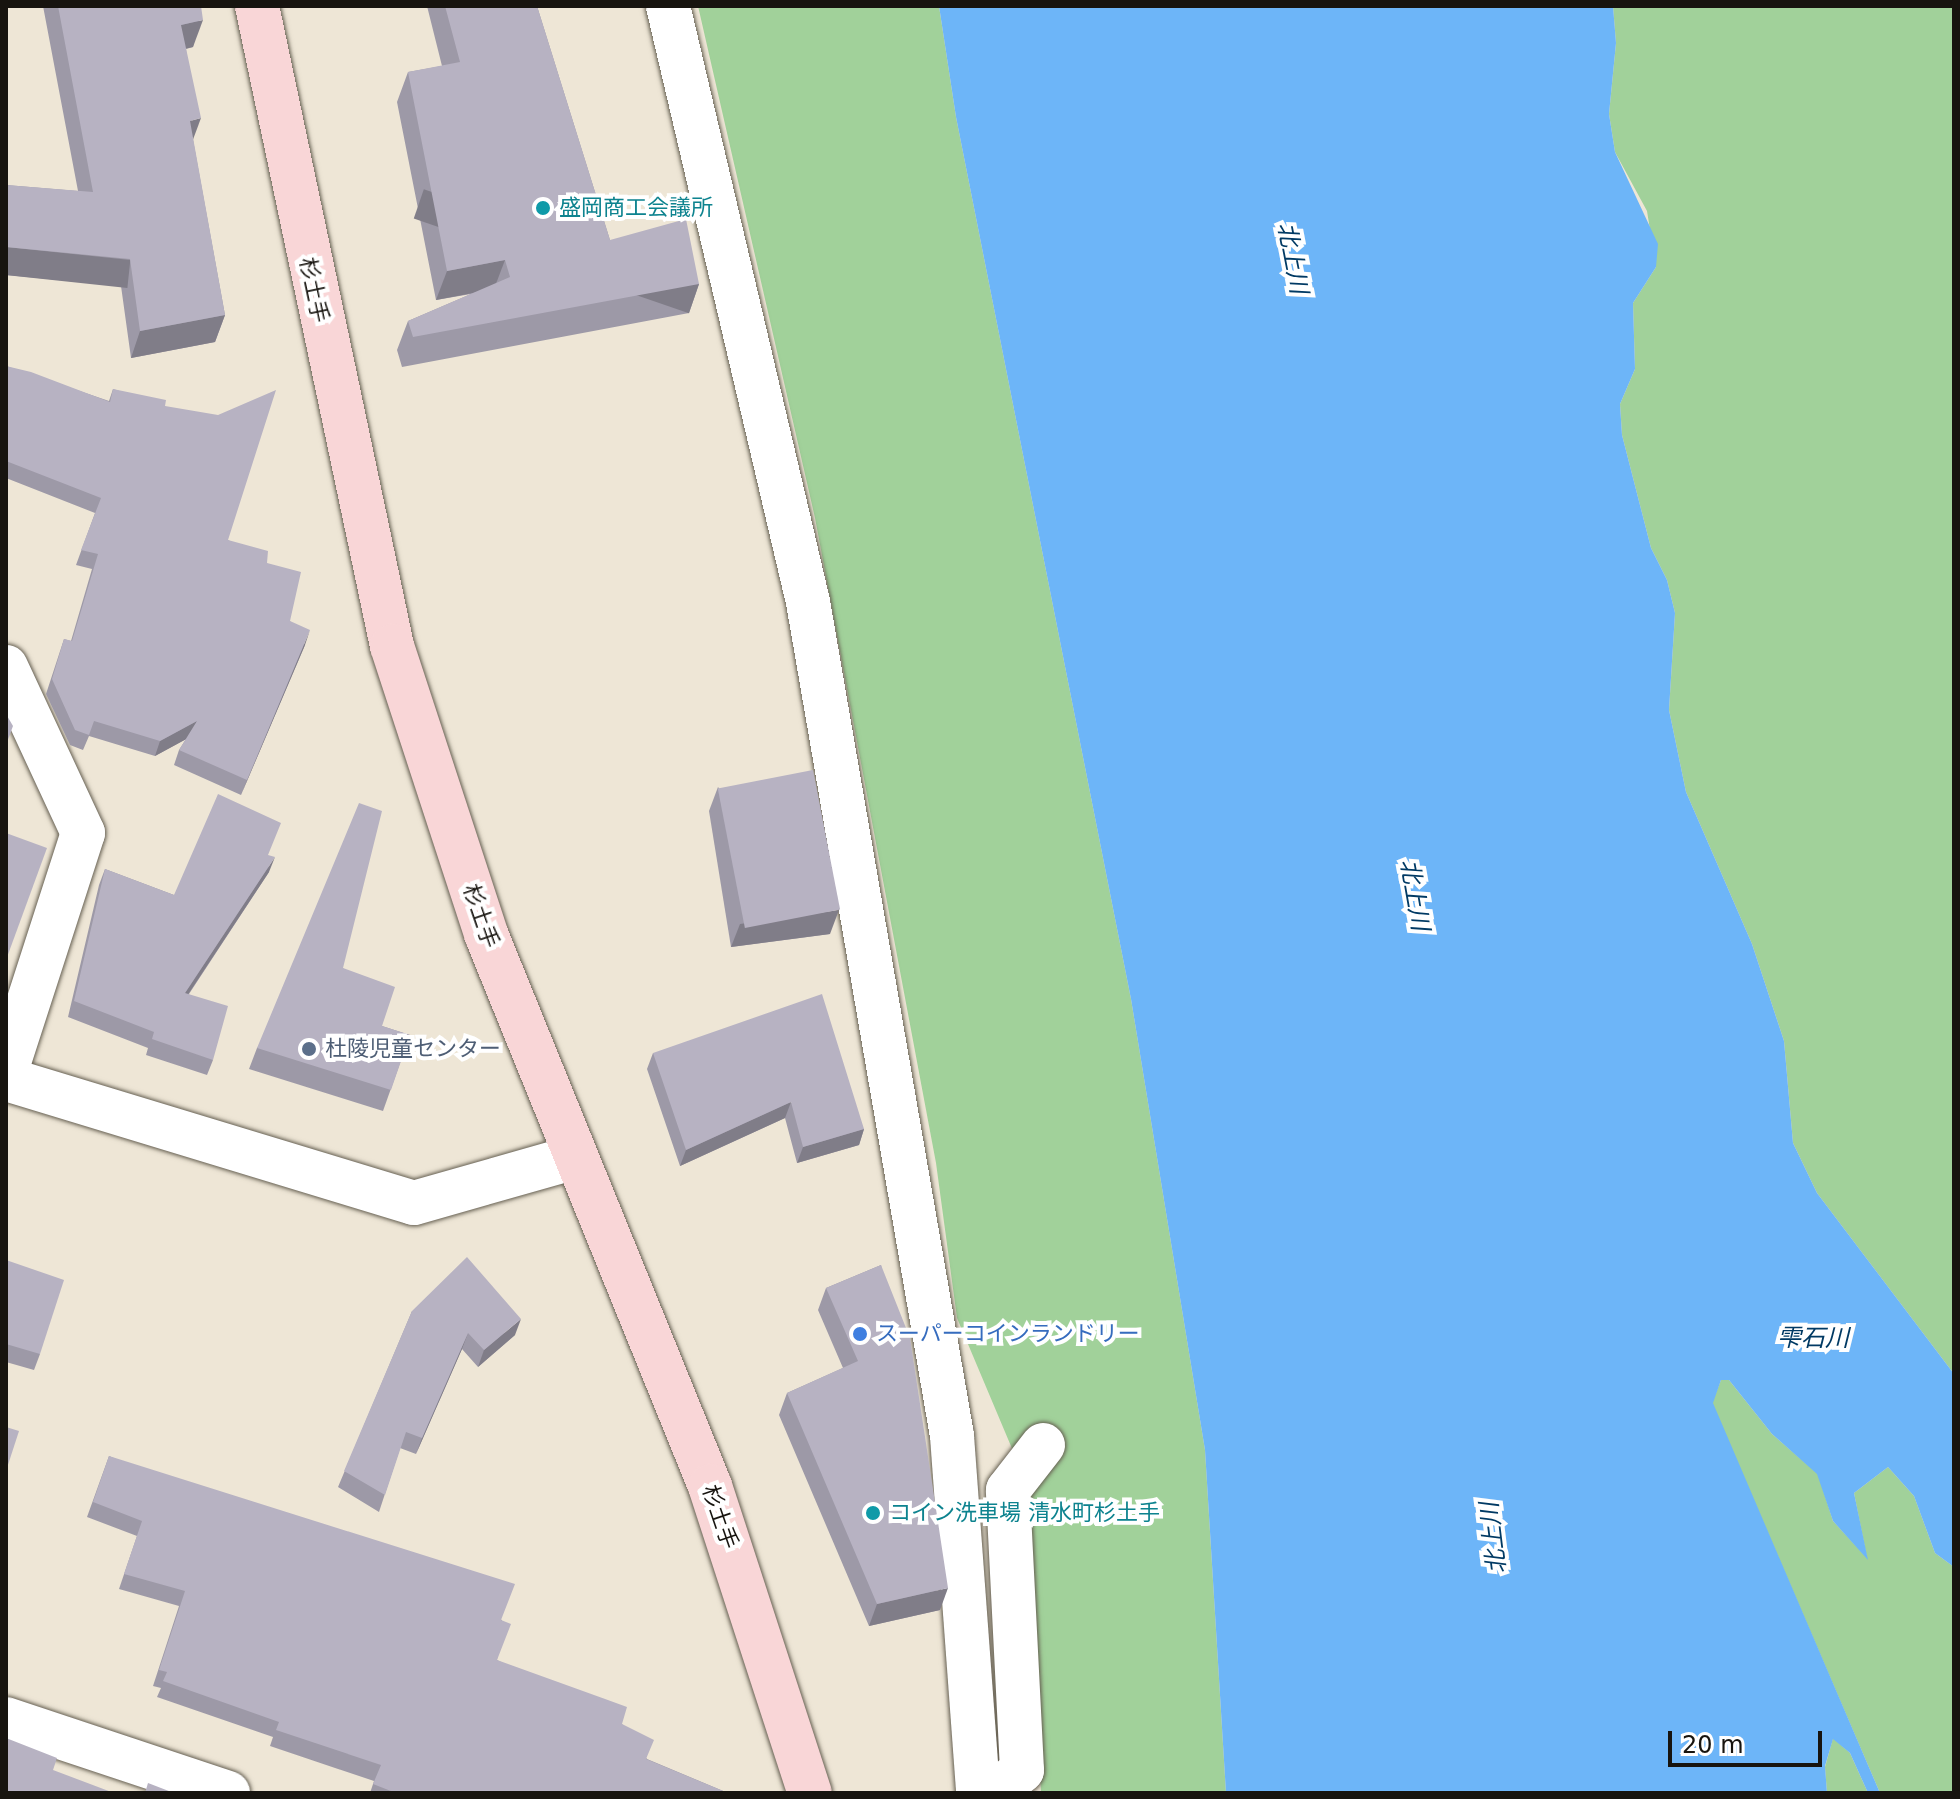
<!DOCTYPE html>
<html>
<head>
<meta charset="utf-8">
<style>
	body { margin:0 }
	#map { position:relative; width:1960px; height:1799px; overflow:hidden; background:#eee6d6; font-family:"DejaVu Sans","Noto Sans JP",sans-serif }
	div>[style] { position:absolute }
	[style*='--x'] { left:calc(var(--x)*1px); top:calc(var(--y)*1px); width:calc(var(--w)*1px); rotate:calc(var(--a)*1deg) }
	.green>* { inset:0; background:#a1d19a }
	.water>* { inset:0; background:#6db5f8 }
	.roads { filter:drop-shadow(0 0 2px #666052) drop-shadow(0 0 2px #666052) }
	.street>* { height:44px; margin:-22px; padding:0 22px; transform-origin:22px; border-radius:22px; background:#fff }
	.secondary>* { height:44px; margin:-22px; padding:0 22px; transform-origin:22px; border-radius:22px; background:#f9d6d7 }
	.wall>* { inset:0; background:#9d99a7 }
	.shaded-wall>* { inset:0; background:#807d88; transform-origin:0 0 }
	.building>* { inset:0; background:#b7b2c2; transform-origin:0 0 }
	.dots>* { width:22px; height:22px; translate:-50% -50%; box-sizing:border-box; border:4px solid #fff; border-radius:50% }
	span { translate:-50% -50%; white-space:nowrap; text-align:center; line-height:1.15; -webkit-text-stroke:8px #fff; paint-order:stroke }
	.culture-label { font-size:22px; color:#0d838f }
	.left { translate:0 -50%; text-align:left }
	.street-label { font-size:22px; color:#17140f }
	.service-label { font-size:22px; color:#4e5e75 }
	.shop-label { font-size:22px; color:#366cbe }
	.water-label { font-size:24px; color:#013a64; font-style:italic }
	.frame { position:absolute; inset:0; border:8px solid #17140f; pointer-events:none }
	.scale { position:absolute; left:1668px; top:1731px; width:154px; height:36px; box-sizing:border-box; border:4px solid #17140f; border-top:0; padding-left:10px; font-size:24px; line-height:28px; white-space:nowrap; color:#17140f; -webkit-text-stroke:6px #fff; paint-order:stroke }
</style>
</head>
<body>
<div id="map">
	<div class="green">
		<div style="clip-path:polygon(698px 6px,939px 6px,956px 117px,1131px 999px,1205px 1450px,1226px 1793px,1041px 1793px,1027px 1484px,957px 1318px,936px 1163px,815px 518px)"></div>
		<div style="clip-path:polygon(1613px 6px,1954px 6px,1954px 1374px,1817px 1193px,1793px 1143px,1784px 1041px,1752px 944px,1686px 792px,1669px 710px,1675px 613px,1667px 580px,1651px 548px,1622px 435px,1620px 404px,1635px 369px,1633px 303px,1656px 267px,1647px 211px,1615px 152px,1609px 114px,1616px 43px)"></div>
		<div style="clip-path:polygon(1721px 1380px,1729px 1380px,1772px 1434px,1818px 1474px,1833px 1521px,1867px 1558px,1854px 1493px,1888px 1467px,1914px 1496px,1935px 1553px,1954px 1567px,1954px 1793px,1880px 1793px,1712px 1403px)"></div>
		<div style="clip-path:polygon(1833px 1738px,1850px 1753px,1868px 1793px,1827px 1793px,1825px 1767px)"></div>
	</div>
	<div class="water">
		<div style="clip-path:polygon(939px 6px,1613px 6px,1616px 43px,1609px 114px,1615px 152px,1658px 244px,1656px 267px,1633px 303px,1635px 369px,1620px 404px,1622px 435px,1651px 548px,1667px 580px,1675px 613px,1669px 710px,1686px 792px,1752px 944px,1784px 1041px,1793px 1143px,1817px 1193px,1954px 1374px,1954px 1567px,1935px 1553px,1914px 1496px,1888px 1467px,1854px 1493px,1868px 1560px,1833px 1521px,1817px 1474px,1772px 1434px,1729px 1380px,1721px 1380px,1713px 1403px,1880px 1793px,1868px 1793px,1850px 1753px,1833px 1739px,1825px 1766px,1827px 1793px,1226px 1793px,1205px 1450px,1131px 999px,956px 117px)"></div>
	</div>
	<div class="roads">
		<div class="street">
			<div style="--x:668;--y:6;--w:612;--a:76.78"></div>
			<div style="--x:808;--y:602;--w:846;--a:80.2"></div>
			<div style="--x:952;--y:1436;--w:358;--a:85.8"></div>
			<div style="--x:6;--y:667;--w:183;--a:65.1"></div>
			<div style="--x:83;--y:833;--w:251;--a:107.9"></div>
			<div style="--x:6;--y:1079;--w:426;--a:16.9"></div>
			<div style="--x:414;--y:1203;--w:167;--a:-15.9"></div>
			<div style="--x:6;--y:1719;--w:234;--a:18.4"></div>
			<div style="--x:994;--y:1793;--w:36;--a:-39"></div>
			<div style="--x:1022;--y:1770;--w:280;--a:-92.9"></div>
			<div style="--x:1008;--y:1490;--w:57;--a:-52.1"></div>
		</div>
		<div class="secondary">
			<div style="--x:257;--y:6;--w:654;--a:78.09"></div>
			<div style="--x:392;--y:646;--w:303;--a:71.9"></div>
			<div style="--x:486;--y:934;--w:596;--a:67.91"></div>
			<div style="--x:710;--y:1486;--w:323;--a:72"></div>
		</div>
	</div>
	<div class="wall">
		<div style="clip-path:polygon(43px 6px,201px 6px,193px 47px,186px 49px,193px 140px,225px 315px,215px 342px,131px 358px,121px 286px,6px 275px,6px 185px,78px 191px)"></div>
		<div style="clip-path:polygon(427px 6px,537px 6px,610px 240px,699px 284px,689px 313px,402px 367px,397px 350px,408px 321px,471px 294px,436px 300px,397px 102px,408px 72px,442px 66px)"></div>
		<div style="clip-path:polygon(6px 366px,109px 401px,113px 389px,165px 406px,228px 540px,267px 563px,290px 621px,305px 645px,241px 795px,174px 765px,179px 750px,186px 739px,155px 756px,89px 736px,83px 750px,70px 745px,46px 694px,64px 639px,71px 641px,92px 569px,76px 565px,95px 513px,6px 478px)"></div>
		<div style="clip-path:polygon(718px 787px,830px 934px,731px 947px,709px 811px)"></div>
		<div style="clip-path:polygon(268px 855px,269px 872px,189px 994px,213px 1060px,207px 1075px,146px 1055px,148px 1048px,68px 1017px,99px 885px,105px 869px,174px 895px)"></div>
		<div style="clip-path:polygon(343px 968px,382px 1026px,410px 1035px,383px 1111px,249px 1069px,257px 1048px)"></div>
		<div style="clip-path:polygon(653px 1053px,864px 1129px,859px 1145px,797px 1163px,785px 1118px,680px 1166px,647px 1069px)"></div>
		<div style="clip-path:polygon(6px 1260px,40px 1354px,34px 1370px,6px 1362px)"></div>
		<div style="clip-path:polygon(881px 1265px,940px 1610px,869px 1626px,779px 1415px,787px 1393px,843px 1368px,818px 1310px,826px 1288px)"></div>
		<div style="clip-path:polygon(412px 1311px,515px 1335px,478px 1367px,462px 1349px,416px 1454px,400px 1448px,379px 1512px,338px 1487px)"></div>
		<div style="clip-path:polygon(109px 1456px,502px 1620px,497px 1660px,622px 1724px,647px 1759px,728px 1793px,370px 1793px,374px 1781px,270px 1746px,273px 1737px,157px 1697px,161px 1688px,153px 1686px,179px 1606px,119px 1589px,137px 1536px,87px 1517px)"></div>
	</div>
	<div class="shaded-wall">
		<div style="clip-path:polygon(203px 20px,193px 47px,171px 52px,181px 25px)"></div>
		<div style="clip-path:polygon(201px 118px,191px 145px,190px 121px)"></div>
		<div style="left:6px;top:247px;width:125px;height:28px;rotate:6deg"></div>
		<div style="clip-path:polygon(505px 260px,494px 289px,436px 300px,447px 271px)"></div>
		<div style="left:699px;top:284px;width:31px;height:291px;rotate:109deg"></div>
		<div style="clip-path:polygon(225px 315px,215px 342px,131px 358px,140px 331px)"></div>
		<div style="clip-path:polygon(310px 630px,305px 645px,241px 795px,247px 780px)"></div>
		<div style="clip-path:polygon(197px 721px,192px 736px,155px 756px,160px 741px)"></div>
		<div style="clip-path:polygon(275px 857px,269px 872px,179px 1008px,185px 993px)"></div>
		<div style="clip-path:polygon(839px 910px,830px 934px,731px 947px,740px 924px)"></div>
		<div style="clip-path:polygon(791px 1102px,785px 1118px,680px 1166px,686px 1150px)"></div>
		<div style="clip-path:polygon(864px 1129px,859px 1145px,797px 1163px,803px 1147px)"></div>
		<div style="clip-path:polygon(521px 1319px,515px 1335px,478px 1367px,484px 1350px)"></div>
		<div style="clip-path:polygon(468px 1333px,462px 1349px,416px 1454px,422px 1438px)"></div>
		<div style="clip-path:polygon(948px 1588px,940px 1610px,869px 1626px,877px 1604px)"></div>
	</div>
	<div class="building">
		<div style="clip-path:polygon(58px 6px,201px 6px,203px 20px,181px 25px,201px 118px,190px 121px,225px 315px,140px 331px,130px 259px,6px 247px,6px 185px,93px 192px)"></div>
		<div style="clip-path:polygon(445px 6px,537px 6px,610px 240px,686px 219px,699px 284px,413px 337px,408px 321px,510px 277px,505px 260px,447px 271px,408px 72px,460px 62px)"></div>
		<div style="clip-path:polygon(6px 366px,31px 372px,110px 402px,113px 389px,166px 400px,165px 406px,218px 415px,276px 390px,228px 540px,268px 551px,267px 563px,301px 572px,290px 621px,310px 630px,247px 780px,179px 750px,197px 721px,160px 741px,94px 721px,89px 735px,75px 730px,52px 679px,64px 639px,72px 641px,98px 554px,81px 550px,101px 498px,6px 461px)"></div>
		<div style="clip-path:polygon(6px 714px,13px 726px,6px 745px)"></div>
		<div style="left:813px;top:770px;width:142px;height:97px;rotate:79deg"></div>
		<div style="clip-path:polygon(218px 794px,281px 823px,268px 855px,275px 857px,185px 993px,228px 1006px,213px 1060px,152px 1039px,154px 1032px,74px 1001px,105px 869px,174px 895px)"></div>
		<div style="clip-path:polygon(359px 803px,382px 811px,343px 968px,395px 987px,382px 1026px,410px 1035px,391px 1090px,257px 1048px)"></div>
		<div style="clip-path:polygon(6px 833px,47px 848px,6px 960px)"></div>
		<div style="clip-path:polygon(822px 994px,864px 1129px,803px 1147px,791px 1102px,686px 1150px,653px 1053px)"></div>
		<div style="clip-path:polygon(467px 1257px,521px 1319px,484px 1350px,468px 1333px,422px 1438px,406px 1432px,385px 1495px,344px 1471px,412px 1311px)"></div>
		<div style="clip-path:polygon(6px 1260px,64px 1280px,40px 1354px,6px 1344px)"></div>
		<div style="clip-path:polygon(881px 1265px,910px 1338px,948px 1588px,877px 1604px,787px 1393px,858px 1361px,826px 1288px)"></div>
		<div style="clip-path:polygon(6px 1427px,19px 1431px,6px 1471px)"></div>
		<div style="clip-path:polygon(109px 1456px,515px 1584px,501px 1620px,511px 1624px,497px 1660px,627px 1707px,622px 1724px,654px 1740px,646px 1759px,728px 1793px,396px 1793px,373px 1784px,381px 1765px,276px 1730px,279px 1722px,163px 1681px,167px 1672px,159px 1670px,185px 1591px,124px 1574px,142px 1521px,93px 1502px)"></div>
		<div style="clip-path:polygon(6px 1738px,57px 1758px,53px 1770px,114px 1793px,6px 1793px)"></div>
		<div style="clip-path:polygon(148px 1783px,174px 1793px,145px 1793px)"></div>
	</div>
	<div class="dots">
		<div style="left:543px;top:208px;background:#0f9aa8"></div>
		<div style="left:309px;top:1049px;background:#5c6f8a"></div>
		<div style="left:860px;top:1334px;background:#3f7fe0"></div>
		<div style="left:873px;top:1513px;background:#0f9aa8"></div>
	</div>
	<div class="culture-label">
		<span class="left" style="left:559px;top:208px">盛岡商工会議所</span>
		<span class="left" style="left:889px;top:1513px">コイン洗車場 清水町杉土手</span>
	</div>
	<div class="street-label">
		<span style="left:314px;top:290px;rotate:78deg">杉土手</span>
		<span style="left:481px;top:916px;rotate:71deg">杉土手</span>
		<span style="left:720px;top:1517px;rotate:71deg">杉土手</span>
	</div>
	<div class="service-label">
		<span class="left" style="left:325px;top:1049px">杜陵児童センター</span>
	</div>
	<div class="shop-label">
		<span class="left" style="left:876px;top:1334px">スーパーコインランドリー</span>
	</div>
	<div class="water-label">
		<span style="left:1292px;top:258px;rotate:79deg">北上川</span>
		<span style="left:1414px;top:895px;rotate:80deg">北上川</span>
		<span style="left:1813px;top:1339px">雫石川</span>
		<span style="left:1494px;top:1538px;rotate:-97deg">北上川</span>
	</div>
	<div class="frame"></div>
	<div class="scale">20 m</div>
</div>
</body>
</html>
